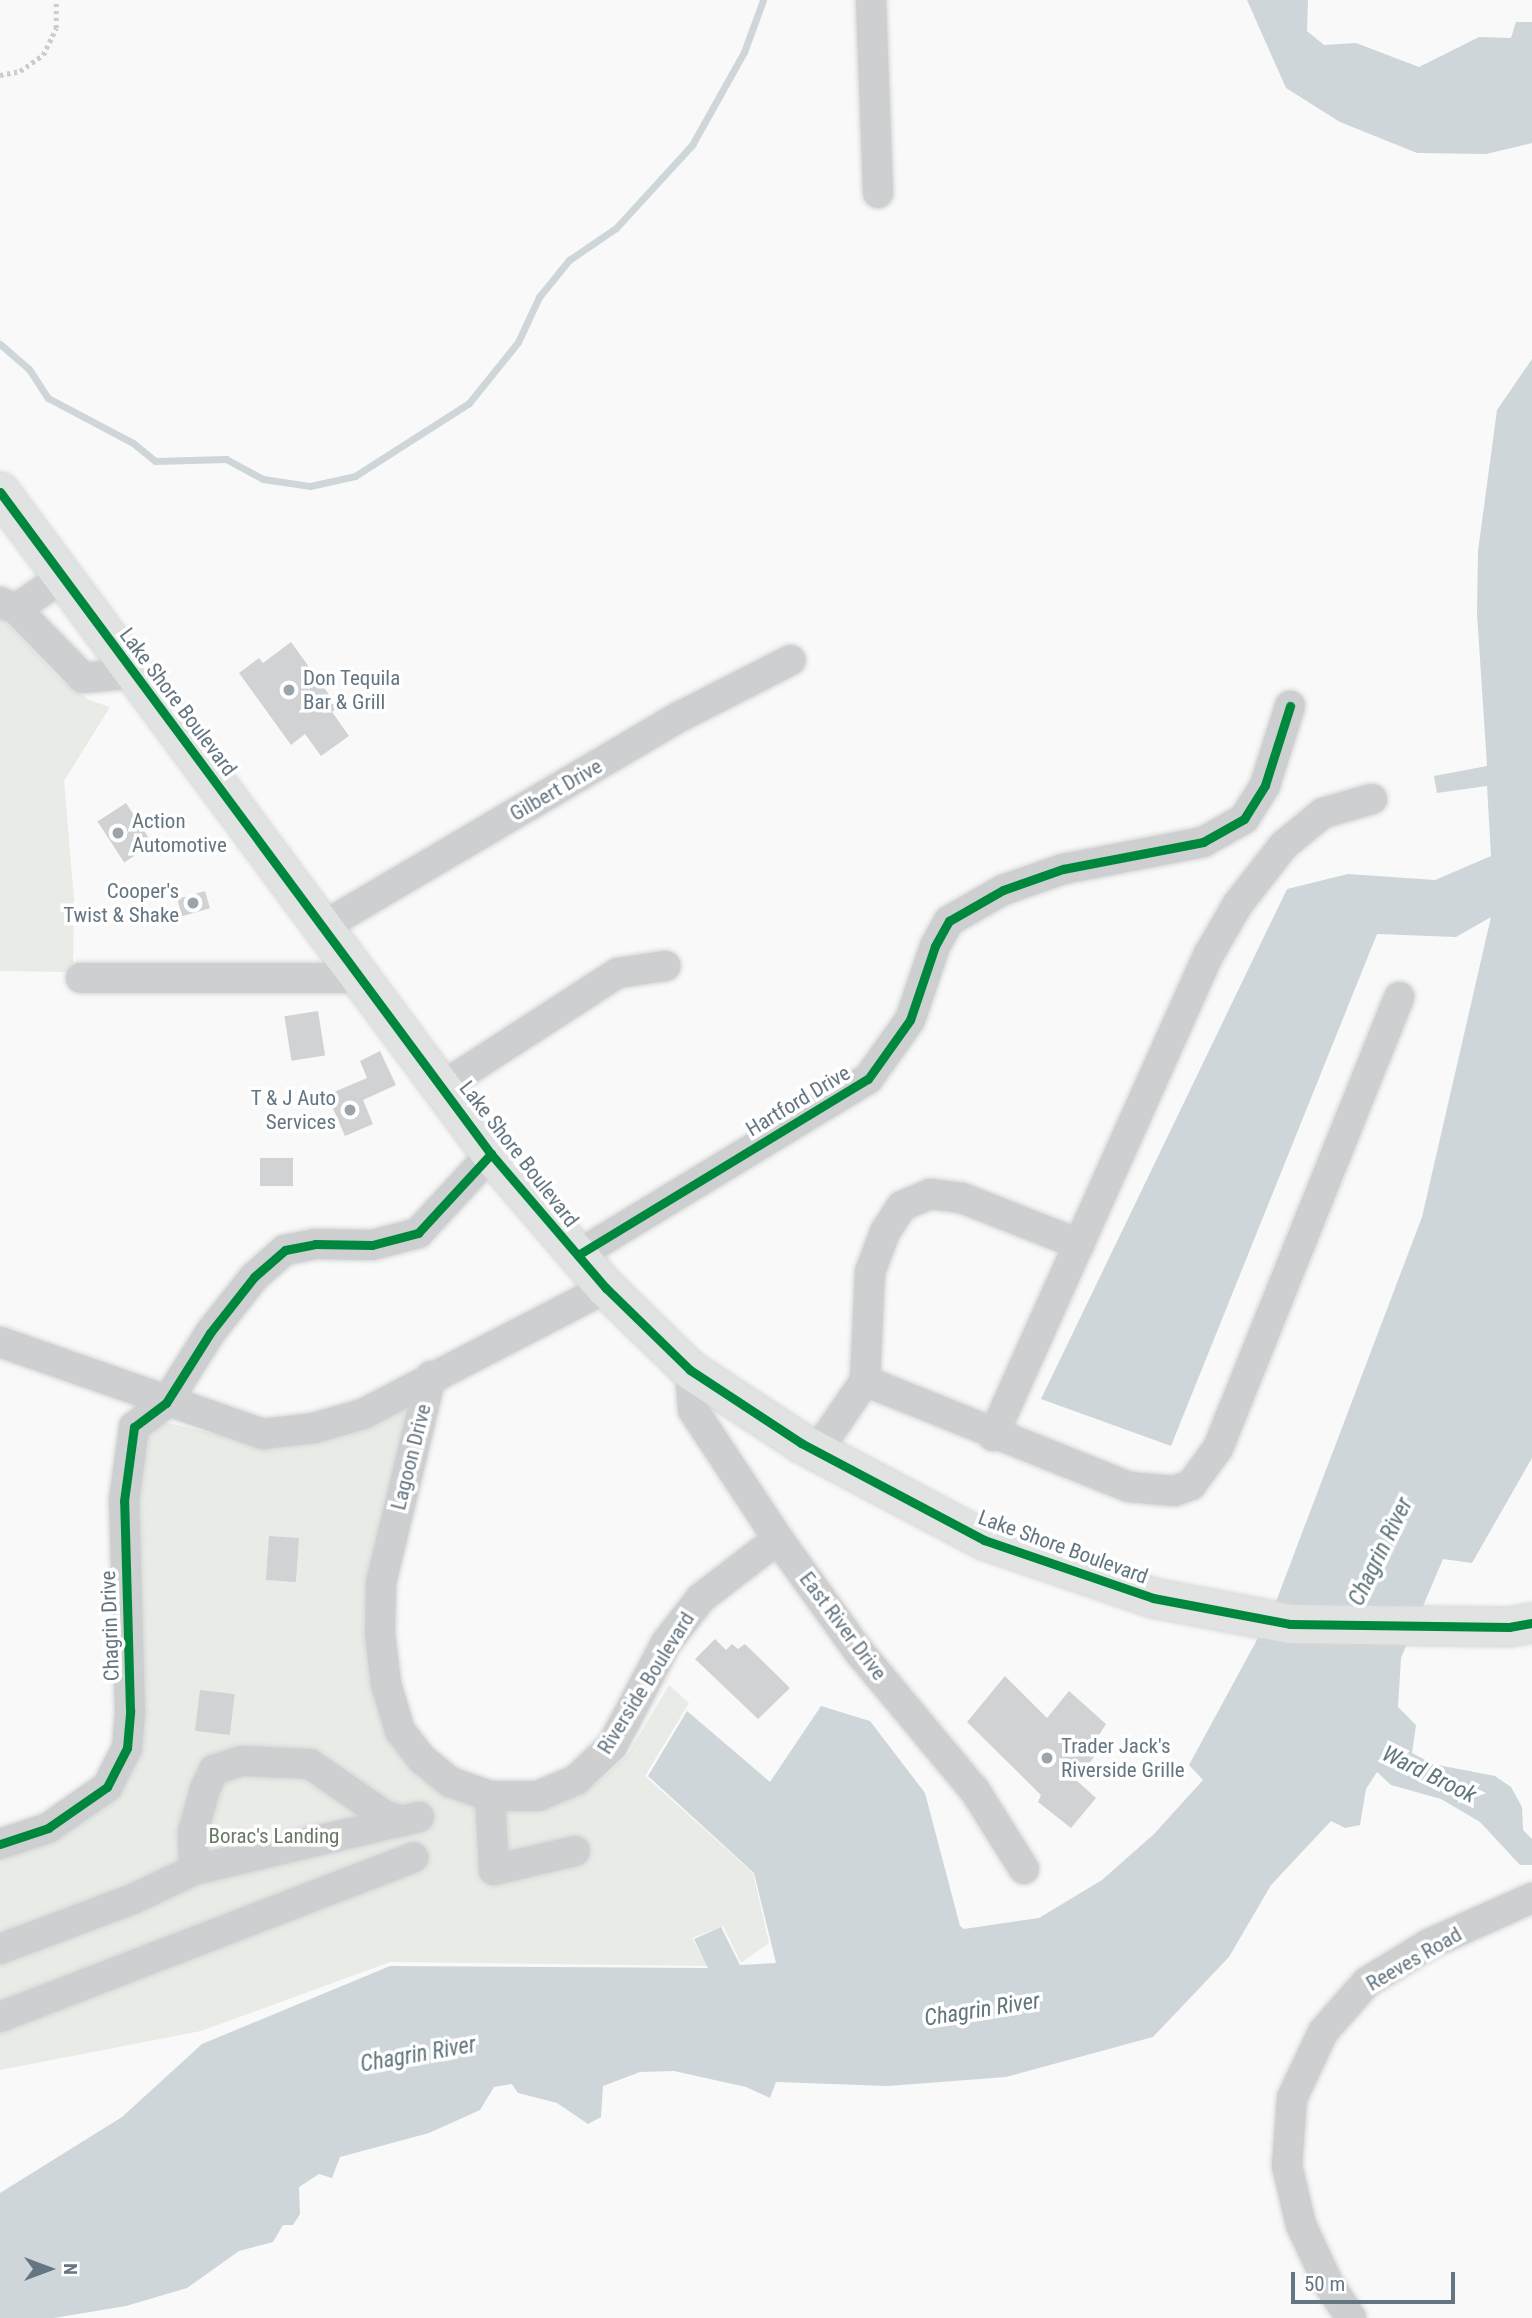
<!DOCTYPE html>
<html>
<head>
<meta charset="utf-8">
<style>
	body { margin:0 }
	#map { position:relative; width:1532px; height:2318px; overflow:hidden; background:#f9f9f9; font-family:"Roboto Condensed",sans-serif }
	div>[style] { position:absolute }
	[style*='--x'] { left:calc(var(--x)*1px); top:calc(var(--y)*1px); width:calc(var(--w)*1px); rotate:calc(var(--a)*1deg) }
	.green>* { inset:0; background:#e8ebe6 }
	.water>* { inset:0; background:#ced6d9 }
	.stream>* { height:7px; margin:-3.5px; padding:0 3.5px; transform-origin:3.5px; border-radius:3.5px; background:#ced6d9 }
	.building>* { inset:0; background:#d0d2d3; transform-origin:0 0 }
	.path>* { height:4.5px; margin-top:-2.25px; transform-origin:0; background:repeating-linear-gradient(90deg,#cbcccd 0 3.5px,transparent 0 7px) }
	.roads { filter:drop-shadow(0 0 2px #d5d6d7) drop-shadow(0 0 2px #d5d6d7) }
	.minor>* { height:30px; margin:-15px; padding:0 15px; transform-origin:15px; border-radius:15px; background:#cecfd0 }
	.major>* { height:38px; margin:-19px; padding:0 19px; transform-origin:19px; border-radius:19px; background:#e1e2e2 }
	.cycleway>* { height:9px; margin:-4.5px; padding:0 4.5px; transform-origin:4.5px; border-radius:4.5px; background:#00873e }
	.dots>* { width:19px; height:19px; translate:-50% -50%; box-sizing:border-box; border:4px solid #fff; border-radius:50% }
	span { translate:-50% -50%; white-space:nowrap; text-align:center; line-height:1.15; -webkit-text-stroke:7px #fff; paint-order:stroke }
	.poi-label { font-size:21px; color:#657683 }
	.left { translate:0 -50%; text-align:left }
	.right { translate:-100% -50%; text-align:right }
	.street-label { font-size:21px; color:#657683 }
	.park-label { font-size:21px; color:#687a64 }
	.water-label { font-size:23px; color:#60757c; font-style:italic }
	.north { position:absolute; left:14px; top:2234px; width:70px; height:70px; -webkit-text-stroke:5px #fff; paint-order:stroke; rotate:90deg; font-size:19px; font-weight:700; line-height:28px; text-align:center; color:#657683 }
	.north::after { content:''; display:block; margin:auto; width:24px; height:32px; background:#657683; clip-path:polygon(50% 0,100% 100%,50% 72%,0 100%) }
	.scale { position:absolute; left:1291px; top:2272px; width:164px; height:32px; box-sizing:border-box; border:4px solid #657683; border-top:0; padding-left:9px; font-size:21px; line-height:24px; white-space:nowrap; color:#657683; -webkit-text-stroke:5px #fff; paint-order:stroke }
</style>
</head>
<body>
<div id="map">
	<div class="green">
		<div style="clip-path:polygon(0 616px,59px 678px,89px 700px,110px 707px,64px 781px,74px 898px,73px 972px,0 971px)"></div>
		<div style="clip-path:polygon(395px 1408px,406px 1411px,413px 1425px,370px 1615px,423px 1770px,550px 1804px,596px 1784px,627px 1756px,669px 1685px,689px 1703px,645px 1776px,753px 1873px,769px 1943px,741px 1963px,723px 1926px,692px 1938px,708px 1966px,390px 1962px,201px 2031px,0 2070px,0 1855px,112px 1793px,143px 1439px,160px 1421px,227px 1437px)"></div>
	</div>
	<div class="water">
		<div style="clip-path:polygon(1247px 0,1308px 0,1307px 31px,1324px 45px,1356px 43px,1419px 67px,1479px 37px,1511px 38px,1516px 22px,1532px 22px,1532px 143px,1486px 154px,1417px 153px,1340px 122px,1286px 88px)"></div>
		<div style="clip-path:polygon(1532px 359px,1532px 1458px,1472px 1563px,1443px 1559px,1401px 1658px,1398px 1707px,1416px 1725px,1412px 1753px,1433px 1764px,1495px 1776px,1511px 1787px,1522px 1807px,1523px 1830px,1532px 1839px,1532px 1865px,1520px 1865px,1480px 1822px,1441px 1799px,1391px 1785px,1377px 1772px,1366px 1789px,1360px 1825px,1345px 1828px,1331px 1821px,1271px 1885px,1229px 1957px,1153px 2037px,1006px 2077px,888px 2086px,776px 2082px,770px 2098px,746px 2087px,674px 2071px,640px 2072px,603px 2086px,601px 2117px,588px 2124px,557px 2103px,518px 2093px,512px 2084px,494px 2087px,480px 2110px,429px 2133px,340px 2157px,332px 2178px,319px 2174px,299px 2187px,300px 2214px,293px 2225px,283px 2225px,273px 2242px,239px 2251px,187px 2288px,126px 2306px,54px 2318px,0 2318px,0 2193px,122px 2117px,202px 2044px,390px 1966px,708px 1968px,694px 1939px,721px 1927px,740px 1965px,776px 1963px,754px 1873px,648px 1776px,687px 1711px,770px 1782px,821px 1706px,870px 1721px,925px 1793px,960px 1926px,964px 1929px,1039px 1918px,1102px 1880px,1154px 1834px,1203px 1780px,1189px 1765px,1272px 1612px,1422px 1217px,1491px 917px,1456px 937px,1377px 934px,1171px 1446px,1041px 1399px,1287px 889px,1348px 874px,1435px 880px,1491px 856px,1487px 786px,1437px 793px,1434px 776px,1487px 766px,1477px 613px,1478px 551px,1497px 410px)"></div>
	</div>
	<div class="stream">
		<div style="--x:0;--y:344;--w:38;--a:41"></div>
		<div style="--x:29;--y:369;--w:35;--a:57"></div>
		<div style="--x:48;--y:398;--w:96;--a:27.9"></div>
		<div style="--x:133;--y:443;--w:28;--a:39"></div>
		<div style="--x:155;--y:461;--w:71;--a:-1.6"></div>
		<div style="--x:226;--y:459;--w:42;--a:28.4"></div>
		<div style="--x:263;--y:479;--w:48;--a:8.5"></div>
		<div style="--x:310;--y:486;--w:46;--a:-12.5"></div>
		<div style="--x:355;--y:476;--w:135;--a:-32.6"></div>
		<div style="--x:469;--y:403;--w:78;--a:-51.2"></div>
		<div style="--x:518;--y:342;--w:50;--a:-65"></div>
		<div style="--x:539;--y:297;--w:48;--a:-51"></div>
		<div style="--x:569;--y:260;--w:57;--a:-34.2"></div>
		<div style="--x:616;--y:228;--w:113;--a:-47.5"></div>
		<div style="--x:692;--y:145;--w:107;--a:-60.8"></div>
		<div style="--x:744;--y:52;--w:55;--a:-69.9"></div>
	</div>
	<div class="building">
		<div style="clip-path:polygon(291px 642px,338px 707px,332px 712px,349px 736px,321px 756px,305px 734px,291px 745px,239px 673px,259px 658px,263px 663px)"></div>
		<div style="left:126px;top:803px;width:49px;height:34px;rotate:57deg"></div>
		<div style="left:205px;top:891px;width:18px;height:29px;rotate:74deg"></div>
		<div style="left:318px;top:1011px;width:45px;height:34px;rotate:81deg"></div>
		<div style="clip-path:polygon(380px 1051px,396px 1085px,363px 1100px,373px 1124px,345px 1136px,327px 1095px,367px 1078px,360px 1061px)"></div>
		<div style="left:260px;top:1158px;width:33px;height:28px"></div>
		<div style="left:269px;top:1536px;width:30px;height:44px;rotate:4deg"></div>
		<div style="clip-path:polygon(715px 1639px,726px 1650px,732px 1644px,738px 1649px,745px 1644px,790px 1688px,758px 1719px,695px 1659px)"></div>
		<div style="clip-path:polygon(1005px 1676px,1047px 1718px,1069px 1691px,1106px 1724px,1094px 1743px,1101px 1748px,1076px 1780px,1096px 1798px,1071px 1828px,1038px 1802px,1041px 1795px,967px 1722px)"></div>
		<div style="left:200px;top:1690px;width:35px;height:41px;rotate:7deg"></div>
	</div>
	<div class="path">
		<div style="--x:0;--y:75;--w:20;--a:-11"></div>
		<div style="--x:20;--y:71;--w:28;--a:-35"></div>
		<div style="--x:43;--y:55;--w:30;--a:-64"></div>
		<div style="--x:56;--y:28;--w:28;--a:-90"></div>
	</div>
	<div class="roads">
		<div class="minor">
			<div style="--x:871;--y:0;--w:193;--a:87.9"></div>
			<div style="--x:0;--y:602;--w:17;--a:24"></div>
			<div style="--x:16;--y:609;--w:96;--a:45.8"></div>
			<div style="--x:83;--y:678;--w:52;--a:-5.5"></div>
			<div style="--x:16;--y:609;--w:57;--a:-34.2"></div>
			<div style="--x:324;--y:926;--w:414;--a:-30.5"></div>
			<div style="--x:681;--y:716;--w:123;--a:-27"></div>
			<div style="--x:81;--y:978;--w:281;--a:0"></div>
			<div style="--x:443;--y:1086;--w:208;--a:-32.9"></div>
			<div style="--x:618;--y:973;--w:48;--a:-8.5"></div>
			<div style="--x:578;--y:1255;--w:339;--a:-31.3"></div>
			<div style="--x:868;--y:1079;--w:72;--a:-54.6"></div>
			<div style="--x:910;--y:1020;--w:78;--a:-71.3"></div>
			<div style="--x:935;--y:946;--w:29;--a:-61"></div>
			<div style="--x:949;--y:921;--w:62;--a:-29.9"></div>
			<div style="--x:1003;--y:890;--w:64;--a:-19.3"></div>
			<div style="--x:1063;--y:869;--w:143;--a:-10.9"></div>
			<div style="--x:1203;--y:842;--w:47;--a:-29.3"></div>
			<div style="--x:1244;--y:819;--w:40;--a:-58"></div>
			<div style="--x:1265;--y:785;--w:83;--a:-72.4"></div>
			<div style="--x:0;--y:1342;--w:279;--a:19.3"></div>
			<div style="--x:263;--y:1434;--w:51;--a:-6.7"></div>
			<div style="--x:314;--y:1428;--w:51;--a:-15.9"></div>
			<div style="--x:363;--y:1414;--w:274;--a:-27.4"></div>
			<div style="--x:690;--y:1370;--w:40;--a:85.7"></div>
			<div style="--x:693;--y:1410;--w:154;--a:56.6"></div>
			<div style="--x:778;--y:1539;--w:140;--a:54.3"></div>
			<div style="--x:860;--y:1653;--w:180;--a:50.2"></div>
			<div style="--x:975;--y:1791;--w:92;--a:57.9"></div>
			<div style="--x:431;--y:1376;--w:212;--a:103.6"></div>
			<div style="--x:381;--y:1582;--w:52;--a:91.1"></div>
			<div style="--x:380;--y:1634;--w:50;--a:83.2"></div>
			<div style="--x:386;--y:1684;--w:49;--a:73.4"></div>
			<div style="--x:400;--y:1731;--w:37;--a:52"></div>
			<div style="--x:423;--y:1760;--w:35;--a:39"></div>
			<div style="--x:450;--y:1782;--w:42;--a:19.3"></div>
			<div style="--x:490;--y:1796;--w:48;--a:0"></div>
			<div style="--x:538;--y:1796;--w:41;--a:-22.8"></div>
			<div style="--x:576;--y:1780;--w:50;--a:-43.4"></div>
			<div style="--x:612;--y:1746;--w:116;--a:-62.3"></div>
			<div style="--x:666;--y:1643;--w:57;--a:-52.1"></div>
			<div style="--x:701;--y:1598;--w:97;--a:-37.5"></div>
			<div style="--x:865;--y:1381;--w:109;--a:-87.4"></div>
			<div style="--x:870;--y:1272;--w:43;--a:-69.4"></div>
			<div style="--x:885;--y:1232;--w:31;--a:-57"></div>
			<div style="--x:902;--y:1206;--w:30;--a:-23"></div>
			<div style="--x:930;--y:1194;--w:32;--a:7"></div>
			<div style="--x:962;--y:1198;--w:126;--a:21.5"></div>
			<div style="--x:1079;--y:1244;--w:318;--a:-65.9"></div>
			<div style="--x:1209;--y:954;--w:58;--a:-59.9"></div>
			<div style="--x:1238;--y:904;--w:75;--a:-52.1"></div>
			<div style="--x:1284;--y:845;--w:50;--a:-39.4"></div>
			<div style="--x:1323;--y:813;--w:51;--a:-15.9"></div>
			<div style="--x:993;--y:1436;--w:210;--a:-65.9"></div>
			<div style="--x:817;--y:1451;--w:85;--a:-55.6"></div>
			<div style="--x:865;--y:1381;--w:284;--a:21.9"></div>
			<div style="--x:1129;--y:1487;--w:45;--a:5.1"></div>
			<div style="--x:1174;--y:1491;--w:18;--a:-19"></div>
			<div style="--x:1191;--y:1485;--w:46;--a:-53.9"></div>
			<div style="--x:1218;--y:1448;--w:486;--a:-68.1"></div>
			<div style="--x:490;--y:1796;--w:74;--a:86.9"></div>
			<div style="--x:494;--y:1870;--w:83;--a:-13.2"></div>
			<div style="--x:0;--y:1844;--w:51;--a:-18.4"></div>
			<div style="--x:48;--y:1828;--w:72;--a:-34.8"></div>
			<div style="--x:107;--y:1787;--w:44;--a:-62.9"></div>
			<div style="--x:127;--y:1748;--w:38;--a:-85"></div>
			<div style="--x:130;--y:1710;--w:209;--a:-91.6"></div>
			<div style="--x:124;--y:1501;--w:75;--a:-82.3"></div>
			<div style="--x:134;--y:1427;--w:40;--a:-37"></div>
			<div style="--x:166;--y:1403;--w:83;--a:-57.8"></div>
			<div style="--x:210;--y:1333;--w:71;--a:-51.8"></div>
			<div style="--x:254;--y:1277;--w:41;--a:-41.1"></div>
			<div style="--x:285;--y:1250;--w:31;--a:-11"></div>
			<div style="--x:315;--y:1244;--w:57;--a:1"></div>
			<div style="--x:372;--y:1245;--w:48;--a:-14.6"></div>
			<div style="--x:418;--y:1233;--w:108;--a:-47.3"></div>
			<div style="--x:194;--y:1870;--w:38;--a:-92"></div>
			<div style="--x:193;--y:1832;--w:45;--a:-74.4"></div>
			<div style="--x:205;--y:1789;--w:21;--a:-65"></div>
			<div style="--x:214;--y:1770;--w:29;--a:-18"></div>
			<div style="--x:242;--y:1761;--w:68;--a:2.5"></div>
			<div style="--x:310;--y:1764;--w:90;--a:34.6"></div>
			<div style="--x:384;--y:1815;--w:20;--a:18"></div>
			<div style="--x:0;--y:1949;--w:142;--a:-20.6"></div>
			<div style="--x:133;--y:1899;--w:68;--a:-25.4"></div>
			<div style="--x:194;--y:1870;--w:231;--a:-13.3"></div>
			<div style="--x:0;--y:2017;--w:443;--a:-21.1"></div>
			<div style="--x:1351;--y:2318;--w:42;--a:-123.3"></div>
			<div style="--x:1328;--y:2283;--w:64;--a:-115"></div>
			<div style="--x:1301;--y:2225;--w:61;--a:-103.3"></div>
			<div style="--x:1287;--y:2166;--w:68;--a:-85.8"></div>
			<div style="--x:1292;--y:2098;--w:73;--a:-64.8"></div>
			<div style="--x:1323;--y:2032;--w:67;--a:-48.7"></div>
			<div style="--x:1367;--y:1982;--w:73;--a:-31.5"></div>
			<div style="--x:1429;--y:1944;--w:113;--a:-24.1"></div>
		</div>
		<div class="major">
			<div style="--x:0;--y:492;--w:824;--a:53.44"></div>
			<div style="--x:491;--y:1154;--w:177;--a:49.4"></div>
			<div style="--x:606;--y:1288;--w:117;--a:44.3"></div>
			<div style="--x:690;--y:1370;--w:133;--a:33.3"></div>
			<div style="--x:801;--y:1443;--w:207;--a:27.9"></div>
			<div style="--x:984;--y:1540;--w:179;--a:18.9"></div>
			<div style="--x:1153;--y:1598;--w:139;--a:10.7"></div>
			<div style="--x:1290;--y:1624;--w:219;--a:0.8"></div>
			<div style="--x:1509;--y:1627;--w:23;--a:-10"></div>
		</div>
	</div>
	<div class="cycleway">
		<div style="--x:0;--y:492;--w:824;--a:53.44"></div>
		<div style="--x:491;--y:1154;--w:177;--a:49.4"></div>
		<div style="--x:606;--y:1288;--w:117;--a:44.3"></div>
		<div style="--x:690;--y:1370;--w:133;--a:33.3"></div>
		<div style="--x:801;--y:1443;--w:207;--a:27.9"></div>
		<div style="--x:984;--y:1540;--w:179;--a:18.9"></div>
		<div style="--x:1153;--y:1598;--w:139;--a:10.7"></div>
		<div style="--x:1290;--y:1624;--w:219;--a:0.8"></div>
		<div style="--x:1509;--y:1627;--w:23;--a:-10"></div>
		<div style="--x:578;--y:1255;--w:339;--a:-31.3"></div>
		<div style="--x:868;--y:1079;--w:72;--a:-54.6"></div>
		<div style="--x:910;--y:1020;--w:78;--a:-71.3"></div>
		<div style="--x:935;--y:946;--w:29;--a:-61"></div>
		<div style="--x:949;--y:921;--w:62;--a:-29.9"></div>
		<div style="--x:1003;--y:890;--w:64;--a:-19.3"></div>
		<div style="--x:1063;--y:869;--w:143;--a:-10.9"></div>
		<div style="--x:1203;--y:842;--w:47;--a:-29.3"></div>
		<div style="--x:1244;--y:819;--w:40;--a:-58"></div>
		<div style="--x:1265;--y:785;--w:83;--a:-72.4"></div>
		<div style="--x:0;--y:1844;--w:51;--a:-18.4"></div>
		<div style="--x:48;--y:1828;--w:72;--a:-34.8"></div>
		<div style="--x:107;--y:1787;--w:44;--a:-62.9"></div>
		<div style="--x:127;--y:1748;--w:38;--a:-85"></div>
		<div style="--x:130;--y:1710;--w:209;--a:-91.6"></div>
		<div style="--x:124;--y:1501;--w:75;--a:-82.3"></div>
		<div style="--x:134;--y:1427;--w:40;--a:-37"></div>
		<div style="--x:166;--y:1403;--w:83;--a:-57.8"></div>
		<div style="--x:210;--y:1333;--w:71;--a:-51.8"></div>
		<div style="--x:254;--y:1277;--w:41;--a:-41.1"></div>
		<div style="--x:285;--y:1250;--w:31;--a:-11"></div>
		<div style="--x:315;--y:1244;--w:57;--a:1"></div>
		<div style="--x:372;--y:1245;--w:48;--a:-14.6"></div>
		<div style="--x:418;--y:1233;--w:108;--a:-47.3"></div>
	</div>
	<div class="dots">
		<div style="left:289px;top:690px;background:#99a4ac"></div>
		<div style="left:118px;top:833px;background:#99a4ac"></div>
		<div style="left:193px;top:903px;background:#99a4ac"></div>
		<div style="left:350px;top:1110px;background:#99a4ac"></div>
		<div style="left:1047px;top:1758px;background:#99a4ac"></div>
	</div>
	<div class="poi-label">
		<span class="left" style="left:303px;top:690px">Don Tequila<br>Bar &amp; Grill</span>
		<span class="left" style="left:132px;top:833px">Action<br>Automotive</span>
		<span class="right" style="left:179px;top:903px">Cooper's<br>Twist &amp; Shake</span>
		<span class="right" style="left:336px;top:1110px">T &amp; J Auto<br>Services</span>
		<span class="left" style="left:1061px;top:1758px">Trader Jack's<br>Riverside Grille</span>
	</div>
	<div class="street-label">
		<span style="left:178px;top:702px;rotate:53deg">Lake Shore Boulevard</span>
		<span style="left:556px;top:790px;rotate:-30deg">Gilbert Drive</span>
		<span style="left:798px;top:1101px;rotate:-31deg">Hartford Drive</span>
		<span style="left:519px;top:1154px;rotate:52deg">Lake Shore Boulevard</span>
		<span style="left:411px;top:1457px;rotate:-76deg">Lagoon Drive</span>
		<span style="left:1063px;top:1547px;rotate:20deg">Lake Shore Boulevard</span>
		<span style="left:110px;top:1626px;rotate:-92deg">Chagrin Drive</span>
		<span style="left:843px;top:1626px;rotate:53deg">East River Drive</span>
		<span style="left:646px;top:1683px;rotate:-58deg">Riverside Boulevard</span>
		<span style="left:1414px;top:1959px;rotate:-30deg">Reeves Road</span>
	</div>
	<div class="park-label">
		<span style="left:274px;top:1836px">Borac's Landing</span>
	</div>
	<div class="water-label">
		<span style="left:1381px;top:1552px;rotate:-64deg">Chagrin River</span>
		<span style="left:1429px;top:1775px;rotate:26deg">Ward Brook</span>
		<span style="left:982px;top:2010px;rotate:-9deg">Chagrin River</span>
		<span style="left:418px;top:2055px;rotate:-10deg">Chagrin River</span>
	</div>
	<div class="north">N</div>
	<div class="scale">50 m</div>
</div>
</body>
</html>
